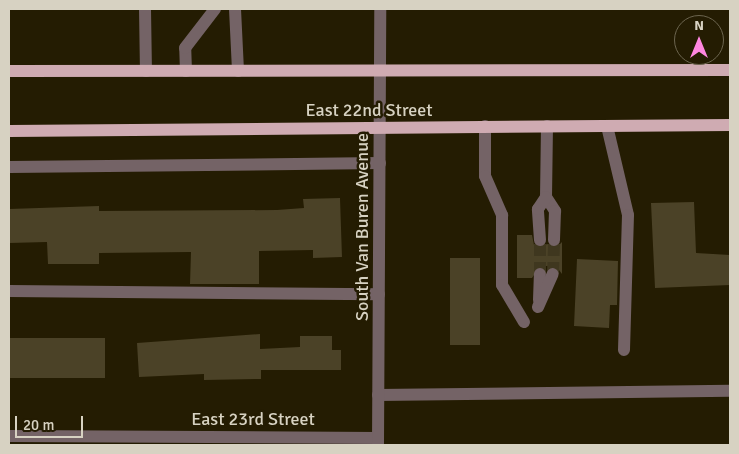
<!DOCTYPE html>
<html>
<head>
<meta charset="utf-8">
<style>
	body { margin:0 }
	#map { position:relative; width:739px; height:454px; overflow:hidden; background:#241c02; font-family:Signika,sans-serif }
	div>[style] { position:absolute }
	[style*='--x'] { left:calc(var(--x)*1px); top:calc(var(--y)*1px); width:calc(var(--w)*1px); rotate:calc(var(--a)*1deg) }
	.building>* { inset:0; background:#4b4227; transform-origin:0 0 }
	.minor-tunnel>* { height:12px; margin-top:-6px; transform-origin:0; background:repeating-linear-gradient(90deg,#3f371f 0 12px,transparent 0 18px) }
	.minor>* { height:12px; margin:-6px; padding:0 6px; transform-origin:6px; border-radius:6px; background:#746366 }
	.major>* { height:12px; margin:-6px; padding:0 6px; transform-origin:6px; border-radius:6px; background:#cfabb2 }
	span { translate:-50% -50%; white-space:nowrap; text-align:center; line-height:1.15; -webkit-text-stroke:5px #241c02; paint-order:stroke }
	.street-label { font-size:18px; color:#d7d2c2 }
	.frame { position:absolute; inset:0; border:10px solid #d7d2c2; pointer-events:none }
	.north { position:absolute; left:674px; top:15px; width:50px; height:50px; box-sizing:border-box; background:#241c02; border:1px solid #6c654f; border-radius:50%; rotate:0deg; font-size:14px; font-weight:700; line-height:20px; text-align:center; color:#d7d2c2 }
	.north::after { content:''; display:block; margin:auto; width:18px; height:22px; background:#fe86e0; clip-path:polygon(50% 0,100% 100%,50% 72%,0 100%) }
	.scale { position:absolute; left:15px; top:416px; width:68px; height:22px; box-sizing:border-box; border:2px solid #d7d2c2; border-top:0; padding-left:6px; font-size:15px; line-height:18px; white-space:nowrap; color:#d7d2c2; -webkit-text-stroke:4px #241c02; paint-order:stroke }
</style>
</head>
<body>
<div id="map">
	<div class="building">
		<div style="clip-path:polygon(340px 198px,342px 257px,313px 258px,313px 250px,259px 251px,259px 284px,190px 284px,191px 252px,99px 253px,99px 264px,48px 264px,47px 242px,9px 243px,9px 209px,99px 206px,99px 211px,277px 210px,304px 208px,303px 199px)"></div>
		<div style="clip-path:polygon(694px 202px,696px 253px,730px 255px,730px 285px,655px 288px,651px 203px)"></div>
		<div style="clip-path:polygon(517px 235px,532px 235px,534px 245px,540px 248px,547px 244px,557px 247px,562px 242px,562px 274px,556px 266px,540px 266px,532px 278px,517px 278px)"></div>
		<div style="left:450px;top:258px;width:30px;height:87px"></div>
		<div style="clip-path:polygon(577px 259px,618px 261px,617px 305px,610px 305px,609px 328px,574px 326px)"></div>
		<div style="clip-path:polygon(260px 334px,260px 349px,300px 347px,300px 336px,332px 336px,332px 350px,341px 350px,341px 370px,261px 370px,261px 379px,204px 380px,204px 374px,139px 377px,137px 343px)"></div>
		<div style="left:9px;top:338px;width:96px;height:40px"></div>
	</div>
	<div class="minor-tunnel">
		<div style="--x:540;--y:274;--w:34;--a:-90"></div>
		<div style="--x:553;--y:274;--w:34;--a:-88"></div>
	</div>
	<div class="minor">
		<div style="--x:145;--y:9;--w:62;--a:89.1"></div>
		<div style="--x:235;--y:9;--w:62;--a:87.2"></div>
		<div style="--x:186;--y:71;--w:23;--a:-92"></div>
		<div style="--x:185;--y:48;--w:49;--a:-52.4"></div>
		<div style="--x:485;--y:126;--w:50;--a:90"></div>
		<div style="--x:485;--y:176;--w:43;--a:66.4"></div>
		<div style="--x:502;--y:215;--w:70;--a:90"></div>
		<div style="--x:502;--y:285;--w:43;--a:59.3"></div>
		<div style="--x:547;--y:126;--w:71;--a:90.8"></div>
		<div style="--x:546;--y:197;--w:17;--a:57"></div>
		<div style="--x:555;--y:211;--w:29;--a:92"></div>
		<div style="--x:607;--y:126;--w:91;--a:76.7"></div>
		<div style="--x:628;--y:215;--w:135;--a:91.7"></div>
		<div style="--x:9;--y:167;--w:371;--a:-0.6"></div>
		<div style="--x:540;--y:240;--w:31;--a:-94"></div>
		<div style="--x:538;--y:209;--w:14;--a:-56"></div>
		<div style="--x:9;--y:291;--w:370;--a:0.5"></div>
		<div style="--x:539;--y:300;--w:26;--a:-88"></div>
		<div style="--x:538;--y:307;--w:36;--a:-66"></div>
		<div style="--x:378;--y:395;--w:352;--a:-0.7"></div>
		<div style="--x:9;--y:436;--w:369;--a:0.3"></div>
		<div style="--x:378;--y:445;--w:436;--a:-89.7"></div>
	</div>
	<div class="major">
		<div style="--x:9;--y:71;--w:721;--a:-0.08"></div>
		<div style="--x:9;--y:131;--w:721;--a:-0.48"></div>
	</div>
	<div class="street-label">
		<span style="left:369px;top:110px">East 22nd Street</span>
		<span style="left:362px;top:227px;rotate:-90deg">South Van Buren Avenue</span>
		<span style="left:253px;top:419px">East 23rd Street</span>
	</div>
	<div class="frame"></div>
	<div class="north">N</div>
	<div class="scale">20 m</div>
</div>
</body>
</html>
